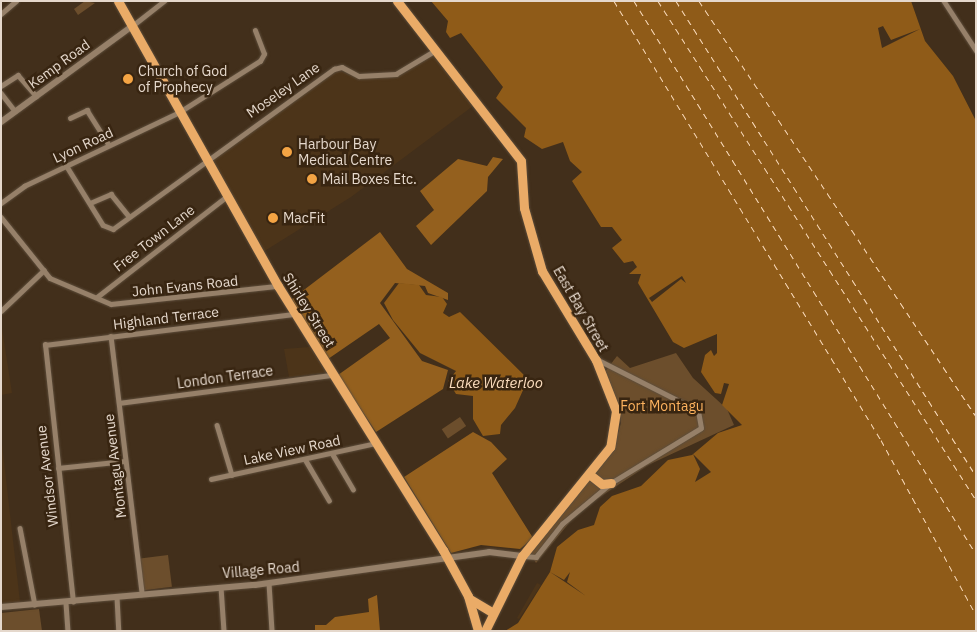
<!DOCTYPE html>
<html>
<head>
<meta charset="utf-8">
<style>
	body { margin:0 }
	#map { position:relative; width:977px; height:632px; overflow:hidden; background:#422f1b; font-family:"IBM Plex Sans",sans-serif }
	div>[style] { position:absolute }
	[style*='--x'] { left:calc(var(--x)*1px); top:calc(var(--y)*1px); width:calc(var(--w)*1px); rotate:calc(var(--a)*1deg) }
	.built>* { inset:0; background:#4c3419 }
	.green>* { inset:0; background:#6c4e2c; transform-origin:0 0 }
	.forest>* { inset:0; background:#94601e }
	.water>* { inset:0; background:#8f5b18 }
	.pier>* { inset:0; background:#422f1b }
	.ferry>* { height:1px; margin-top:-0.5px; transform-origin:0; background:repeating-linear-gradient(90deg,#fcddbe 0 6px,transparent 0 11px) }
	.roads { filter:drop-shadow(0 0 1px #5d4d3b) drop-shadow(0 0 1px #5d4d3b) }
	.street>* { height:4.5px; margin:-2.25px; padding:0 2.25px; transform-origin:2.25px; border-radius:2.25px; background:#968069 }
	.secondary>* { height:6px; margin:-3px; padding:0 3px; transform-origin:3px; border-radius:3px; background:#968069 }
	.highway>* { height:9px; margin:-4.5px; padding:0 4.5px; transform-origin:4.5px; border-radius:4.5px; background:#eaab67 }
	.dots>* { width:14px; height:14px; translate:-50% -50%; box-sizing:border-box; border:2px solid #382511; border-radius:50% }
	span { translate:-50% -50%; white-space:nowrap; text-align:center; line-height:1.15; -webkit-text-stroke:5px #382511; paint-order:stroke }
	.street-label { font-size:14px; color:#e5d8cc }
	.poi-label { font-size:14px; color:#e5d8cc }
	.left { translate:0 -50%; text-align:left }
	.park-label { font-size:14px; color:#feb35e }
	.water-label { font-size:15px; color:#fcddbe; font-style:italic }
	.frame { position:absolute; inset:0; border:2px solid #e5d8cc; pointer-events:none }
</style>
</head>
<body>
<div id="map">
	<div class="built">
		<div style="clip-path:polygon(434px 54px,473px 106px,351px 197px,263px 252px,208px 161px,337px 70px,360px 79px,397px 75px)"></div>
		<div style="clip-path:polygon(1px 322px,12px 393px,1px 395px)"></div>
		<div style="clip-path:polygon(310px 347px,327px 372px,289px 377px,284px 349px)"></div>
		<div style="clip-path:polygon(1px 435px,20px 602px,1px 604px)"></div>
		<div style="clip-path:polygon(537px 583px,541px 585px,519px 619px,517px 618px)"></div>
	</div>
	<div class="green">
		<div style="clip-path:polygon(85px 1px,95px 3px,78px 15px,74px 9px)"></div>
		<div style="clip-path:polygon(676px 353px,693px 378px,727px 409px,734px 425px,648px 465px,579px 511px,536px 563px,529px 552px,614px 447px,621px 423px,618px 402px,604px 373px,617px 356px,630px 368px)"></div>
		<div style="left:460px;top:417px;width:11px;height:22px;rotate:56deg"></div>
		<div style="left:168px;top:555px;width:32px;height:28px;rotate:83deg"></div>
		<div style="clip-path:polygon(39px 609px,42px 631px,1px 631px,1px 613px)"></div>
	</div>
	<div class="forest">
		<div style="clip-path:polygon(493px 157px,503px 159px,488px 177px,487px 191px,431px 245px,416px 226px,434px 210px,420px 191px,458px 159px,487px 166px)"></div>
		<div style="clip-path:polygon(380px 232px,407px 269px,448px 293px,448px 300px,428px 293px,425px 286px,395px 283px,380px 303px,422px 361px,448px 370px,443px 389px,376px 432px,338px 375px,390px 338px,379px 324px,328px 359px,292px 299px)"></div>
		<div style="clip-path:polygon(473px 432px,491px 442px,507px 459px,492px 473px,533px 538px,520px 549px,481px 545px,451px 553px,404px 477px)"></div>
		<div style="clip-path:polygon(377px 595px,380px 631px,315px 631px,315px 625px,326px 625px,335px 617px,369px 612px,368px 599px)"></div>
	</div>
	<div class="water">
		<div style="clip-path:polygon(431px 1px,911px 1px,925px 41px,953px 76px,976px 121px,976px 631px,505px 631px,518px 623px,550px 572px,557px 547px,578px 530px,594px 525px,600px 507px,612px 496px,641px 486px,668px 460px,692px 455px,718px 433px,742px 425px,722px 405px,729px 384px,724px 383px,721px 394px,715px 393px,701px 372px,705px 355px,711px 350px,714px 356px,717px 353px,717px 334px,684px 348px,673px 342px,638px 283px,641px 274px,629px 274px,637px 267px,633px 261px,624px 263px,612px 248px,622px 240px,612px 227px,601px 227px,572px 181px,582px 172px,570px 161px,563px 142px,542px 149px,524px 137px,526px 128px,496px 98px,503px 87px,461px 33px,450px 38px,446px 32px,448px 21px)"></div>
		<div style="clip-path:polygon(399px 283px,419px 285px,426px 295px,442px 297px,447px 304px,443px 313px,449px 317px,460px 312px,528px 379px,515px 408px,501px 425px,500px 434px,483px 436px,473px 419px,473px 396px,456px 394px,448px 381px,456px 371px,420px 353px,393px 320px,384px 303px)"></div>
	</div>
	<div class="pier">
		<div style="clip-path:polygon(883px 26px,891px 40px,920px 29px,882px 48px,878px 28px)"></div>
		<div style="clip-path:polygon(682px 276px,686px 283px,681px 279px,652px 302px,649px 298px)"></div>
		<div style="clip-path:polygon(693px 454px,711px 472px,695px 482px,700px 469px)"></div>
		<div style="clip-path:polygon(550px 572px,564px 580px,570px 572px,567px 582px,586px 596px)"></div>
	</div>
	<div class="ferry">
		<div style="--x:614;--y:1;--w:514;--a:58.69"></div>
		<div style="--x:881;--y:440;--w:199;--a:61.5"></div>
		<div style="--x:634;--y:1;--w:650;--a:58.27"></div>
		<div style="--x:658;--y:1;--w:592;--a:57.49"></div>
		<div style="--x:676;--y:1;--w:562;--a:57.72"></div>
		<div style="--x:699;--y:1;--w:499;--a:56.3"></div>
	</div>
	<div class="roads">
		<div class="street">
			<div style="--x:944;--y:1;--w:59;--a:56.9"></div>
			<div style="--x:1;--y:14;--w:20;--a:-41"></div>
			<div style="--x:132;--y:26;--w:41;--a:-38"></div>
			<div style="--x:1;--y:86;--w:20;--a:-33"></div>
			<div style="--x:18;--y:75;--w:28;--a:49"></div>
			<div style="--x:1;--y:93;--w:23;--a:52"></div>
			<div style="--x:70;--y:118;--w:19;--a:-25"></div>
			<div style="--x:87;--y:110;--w:41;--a:57.8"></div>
			<div style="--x:66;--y:165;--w:70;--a:58.3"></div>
			<div style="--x:103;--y:225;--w:11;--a:22"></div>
			<div style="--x:113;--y:229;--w:273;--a:-35.9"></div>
			<div style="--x:334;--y:69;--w:8;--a:-14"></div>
			<div style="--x:342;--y:67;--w:19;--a:28"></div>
			<div style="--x:359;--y:76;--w:37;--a:-3"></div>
			<div style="--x:396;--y:74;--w:47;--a:-31"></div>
			<div style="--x:1;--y:203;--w:29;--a:-36"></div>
			<div style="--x:24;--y:186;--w:170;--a:-25.4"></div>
			<div style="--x:178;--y:113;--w:97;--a:-32.4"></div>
			<div style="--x:260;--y:61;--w:8;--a:-60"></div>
			<div style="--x:264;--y:54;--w:25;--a:-111"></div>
			<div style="--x:90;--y:203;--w:23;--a:-23"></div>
			<div style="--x:111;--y:194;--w:28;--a:51"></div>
			<div style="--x:1;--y:217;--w:78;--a:51.2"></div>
			<div style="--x:50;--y:278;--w:66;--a:23.1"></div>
			<div style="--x:111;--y:304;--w:168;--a:-6.2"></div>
			<div style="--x:97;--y:297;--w:163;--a:-37.8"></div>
			<div style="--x:1;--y:311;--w:59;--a:-43.6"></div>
			<div style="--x:111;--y:336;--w:260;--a:83.1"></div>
			<div style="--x:119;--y:403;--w:215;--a:-7.5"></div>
			<div style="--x:217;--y:425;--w:52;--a:73.3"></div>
			<div style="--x:332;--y:453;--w:42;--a:59.7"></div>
			<div style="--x:305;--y:459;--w:48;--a:59.7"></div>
			<div style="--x:58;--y:468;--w:67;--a:-6"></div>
			<div style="--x:211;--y:479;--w:169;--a:-12.3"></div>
			<div style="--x:20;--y:528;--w:78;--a:79"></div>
			<div style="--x:524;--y:556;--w:12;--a:5"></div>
			<div style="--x:536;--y:557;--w:42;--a:-51.8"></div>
			<div style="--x:562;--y:524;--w:64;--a:-39.9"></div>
			<div style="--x:611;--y:483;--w:105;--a:-31.4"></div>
			<div style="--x:701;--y:428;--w:17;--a:-100"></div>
			<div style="--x:698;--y:411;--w:113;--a:-153.2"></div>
			<div style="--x:269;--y:583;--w:48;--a:86.4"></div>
			<div style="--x:221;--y:587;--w:44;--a:86.1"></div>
			<div style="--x:117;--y:597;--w:34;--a:87"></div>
			<div style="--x:73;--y:602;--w:259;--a:-96.2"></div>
			<div style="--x:45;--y:345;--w:252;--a:-7.1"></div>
			<div style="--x:66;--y:603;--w:28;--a:86"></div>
		</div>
		<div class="secondary">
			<div style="--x:1;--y:122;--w:162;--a:-36.2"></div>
			<div style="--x:1;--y:607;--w:255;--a:-5"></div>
			<div style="--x:255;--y:585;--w:236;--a:-8"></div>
			<div style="--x:489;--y:552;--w:33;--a:7"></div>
		</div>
		<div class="highway">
			<div style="--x:118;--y:1;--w:327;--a:60.7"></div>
			<div style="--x:278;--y:286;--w:311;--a:58"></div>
			<div style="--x:443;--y:550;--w:52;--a:61.5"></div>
			<div style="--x:468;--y:596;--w:36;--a:74"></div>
			<div style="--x:397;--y:1;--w:202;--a:52.2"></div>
			<div style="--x:521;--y:161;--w:47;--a:86.3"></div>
			<div style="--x:524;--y:208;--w:66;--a:74.1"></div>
			<div style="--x:542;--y:271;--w:104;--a:58.8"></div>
			<div style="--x:596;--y:360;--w:55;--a:68.6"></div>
			<div style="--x:616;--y:411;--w:36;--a:99"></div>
			<div style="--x:610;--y:447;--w:140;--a:128.9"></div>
			<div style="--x:522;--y:556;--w:84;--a:116.3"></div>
			<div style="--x:589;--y:474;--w:16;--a:38"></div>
			<div style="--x:602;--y:484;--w:9;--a:-6"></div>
			<div style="--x:470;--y:599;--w:27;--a:31"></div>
		</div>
	</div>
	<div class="dots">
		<div style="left:128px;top:79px;background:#f4a444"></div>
		<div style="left:287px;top:152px;background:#f4a444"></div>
		<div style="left:312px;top:179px;background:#f4a444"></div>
		<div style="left:273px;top:218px;background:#f4a444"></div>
	</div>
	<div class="street-label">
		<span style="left:59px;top:64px;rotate:-36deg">Kemp Road</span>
		<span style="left:283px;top:90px;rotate:-35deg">Moseley Lane</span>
		<span style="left:83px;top:145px;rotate:-25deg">Lyon Road</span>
		<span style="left:154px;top:238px;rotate:-38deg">Free Town Lane</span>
		<span style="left:185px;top:286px;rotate:-6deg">John Evans Road</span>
		<span style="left:581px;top:309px;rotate:60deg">East Bay Street</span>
		<span style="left:309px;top:310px;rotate:58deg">Shirley Street</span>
		<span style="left:166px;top:318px;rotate:-7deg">Highland Terrace</span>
		<span style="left:225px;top:377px;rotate:-8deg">London Terrace</span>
		<span style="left:292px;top:450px;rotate:-12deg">Lake View Road</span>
		<span style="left:115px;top:466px;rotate:-97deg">Montagu Avenue</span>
		<span style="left:47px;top:476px;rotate:-97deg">Windsor Avenue</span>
		<span style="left:261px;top:570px;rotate:-5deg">Village Road</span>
	</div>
	<div class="poi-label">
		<span class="left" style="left:138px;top:79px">Church of God<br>of Prophecy</span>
		<span class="left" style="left:298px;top:152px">Harbour Bay<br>Medical Centre</span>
		<span class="left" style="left:322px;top:179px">Mail Boxes Etc.</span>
		<span class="left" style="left:283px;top:218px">MacFit</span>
	</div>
	<div class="park-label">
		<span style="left:662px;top:406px">Fort Montagu</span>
	</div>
	<div class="water-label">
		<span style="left:496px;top:383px">Lake Waterloo</span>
	</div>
	<div class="frame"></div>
</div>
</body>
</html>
